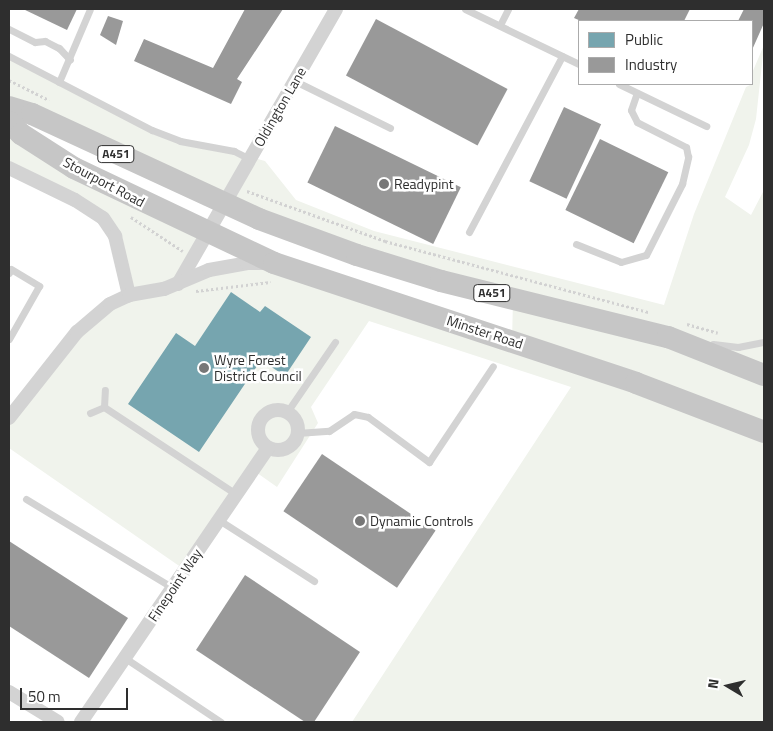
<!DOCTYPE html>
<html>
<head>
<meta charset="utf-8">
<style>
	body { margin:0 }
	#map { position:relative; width:773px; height:731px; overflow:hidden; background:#fff; font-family:"Titillium Web",sans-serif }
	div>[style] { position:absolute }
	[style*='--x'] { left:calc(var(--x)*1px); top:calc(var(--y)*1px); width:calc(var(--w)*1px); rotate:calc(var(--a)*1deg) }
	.green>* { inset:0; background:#f0f3ec }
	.public>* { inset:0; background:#76a5af }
	.industry>* { inset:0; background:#999; transform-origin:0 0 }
	.path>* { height:2.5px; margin-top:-1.25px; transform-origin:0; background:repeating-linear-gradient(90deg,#d2d2d2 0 2.5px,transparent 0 5px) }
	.service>* { height:7px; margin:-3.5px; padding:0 3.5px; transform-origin:3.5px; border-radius:3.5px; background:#d3d3d3 }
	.minor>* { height:14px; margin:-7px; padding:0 7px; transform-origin:7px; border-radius:7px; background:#d3d3d3 }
	.minor>.ring { margin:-7px; padding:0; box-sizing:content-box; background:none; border:14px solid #d3d3d3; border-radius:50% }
	.primary>* { height:22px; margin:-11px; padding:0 11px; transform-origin:11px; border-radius:11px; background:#c6c6c6 }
	.dots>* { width:14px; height:14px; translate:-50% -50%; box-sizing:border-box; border:2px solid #fff; border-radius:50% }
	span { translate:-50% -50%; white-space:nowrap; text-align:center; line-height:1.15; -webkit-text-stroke:5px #fff; paint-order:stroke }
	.shield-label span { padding:1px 4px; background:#fff; border:1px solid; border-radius:4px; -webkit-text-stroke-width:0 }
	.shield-label { font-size:12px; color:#2e2e2e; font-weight:700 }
	.street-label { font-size:14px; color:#2e2e2e }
	.poi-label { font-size:14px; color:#2e2e2e }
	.left { translate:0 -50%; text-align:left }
	.frame { position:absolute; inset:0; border:10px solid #2e2e2e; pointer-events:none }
	.legend { position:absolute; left:578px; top:20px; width:175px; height:65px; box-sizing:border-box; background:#fff; border:1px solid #ababab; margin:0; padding:6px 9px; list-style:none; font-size:15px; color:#2e2e2e }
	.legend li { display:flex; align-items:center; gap:10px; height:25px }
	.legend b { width:25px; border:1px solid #ababab }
	.north { position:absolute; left:703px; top:661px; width:50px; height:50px; -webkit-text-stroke:4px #fff; paint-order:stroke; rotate:279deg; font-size:14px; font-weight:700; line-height:20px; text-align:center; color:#2e2e2e }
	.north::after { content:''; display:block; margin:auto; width:18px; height:22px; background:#2e2e2e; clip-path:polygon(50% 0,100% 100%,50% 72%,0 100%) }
	.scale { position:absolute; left:20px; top:688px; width:108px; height:22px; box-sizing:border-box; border:2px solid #2e2e2e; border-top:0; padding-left:6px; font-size:15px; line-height:18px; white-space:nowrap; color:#2e2e2e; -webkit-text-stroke:4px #fff; paint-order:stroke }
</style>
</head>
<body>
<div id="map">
	<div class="green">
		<div style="clip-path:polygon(764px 45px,756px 119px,749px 145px,725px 197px,751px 215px,764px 190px,764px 722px,352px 722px,571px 387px,369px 321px,311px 407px,318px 423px,277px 487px,253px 470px,185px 570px,9px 448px,9px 418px,48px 365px,129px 295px,103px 218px,9px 168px,9px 122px,206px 232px,178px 283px,247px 263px,512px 341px,513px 299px,441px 281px,9px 107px,9px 56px,152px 130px,265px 161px,296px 200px,374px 231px,664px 305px,694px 214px,746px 87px,752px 84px,752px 73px)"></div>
	</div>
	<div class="public">
		<div style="clip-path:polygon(231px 292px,260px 312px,265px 306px,311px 337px,285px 376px,261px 360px,199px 452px,128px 404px,176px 333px,195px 346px)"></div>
	</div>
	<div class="industry">
		<div style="clip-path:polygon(23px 9px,77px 9px,67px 30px)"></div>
		<div style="clip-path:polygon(245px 9px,283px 9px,237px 79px,242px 82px,231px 104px,134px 61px,144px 39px,213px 68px)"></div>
		<div style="clip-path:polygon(579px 9px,690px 9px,684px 21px,581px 21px,574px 18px)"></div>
		<div style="clip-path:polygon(744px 9px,764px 9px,764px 23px,752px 50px,752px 21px,738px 21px)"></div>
		<div style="clip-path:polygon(108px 16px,123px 21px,116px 45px,100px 35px)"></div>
		<div style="left:376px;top:19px;width:149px;height:64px;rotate:28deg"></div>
		<div style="left:564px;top:107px;width:41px;height:82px;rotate:25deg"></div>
		<div style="left:335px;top:126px;width:140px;height:63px;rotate:26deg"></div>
		<div style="left:600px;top:139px;width:76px;height:79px;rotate:26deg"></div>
		<div style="left:322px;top:454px;width:137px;height:69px;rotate:34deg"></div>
		<div style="clip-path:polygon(9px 541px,128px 618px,89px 678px,9px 626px)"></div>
		<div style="clip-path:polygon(245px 575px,360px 652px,314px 722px,305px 722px,196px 650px)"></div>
	</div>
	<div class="path">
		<div style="--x:9;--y:80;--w:45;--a:26.6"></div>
		<div style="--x:247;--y:191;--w:147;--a:19.9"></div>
		<div style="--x:385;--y:241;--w:273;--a:15.1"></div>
		<div style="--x:131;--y:217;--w:62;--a:33.2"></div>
		<div style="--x:196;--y:291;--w:75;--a:-6.9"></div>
		<div style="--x:687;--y:324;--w:32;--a:16"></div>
	</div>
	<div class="service">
		<div style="--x:465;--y:9;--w:127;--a:25.8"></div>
		<div style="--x:500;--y:25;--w:18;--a:-63"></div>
		<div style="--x:9;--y:29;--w:29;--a:27"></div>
		<div style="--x:35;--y:42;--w:10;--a:-6"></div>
		<div style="--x:45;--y:41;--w:16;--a:27"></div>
		<div style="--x:59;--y:48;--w:16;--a:47"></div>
		<div style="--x:9;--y:56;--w:161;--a:27.4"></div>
		<div style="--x:152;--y:130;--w:30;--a:21"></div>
		<div style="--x:180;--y:141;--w:55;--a:10.5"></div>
		<div style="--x:234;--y:151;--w:18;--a:27"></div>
		<div style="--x:295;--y:81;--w:106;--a:26.3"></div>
		<div style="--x:59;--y:82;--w:79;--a:-67"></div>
		<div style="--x:619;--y:84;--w:97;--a:25.8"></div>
		<div style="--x:469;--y:232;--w:199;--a:-62.1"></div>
		<div style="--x:576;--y:244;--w:48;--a:21.8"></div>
		<div style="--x:621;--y:262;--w:26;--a:-16"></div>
		<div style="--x:646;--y:255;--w:80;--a:-63.1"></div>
		<div style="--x:682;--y:184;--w:28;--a:-77"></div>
		<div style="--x:688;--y:157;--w:10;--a:-101"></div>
		<div style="--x:686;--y:147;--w:55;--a:-153"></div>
		<div style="--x:637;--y:122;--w:13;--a:-117"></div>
		<div style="--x:631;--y:110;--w:18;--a:-71"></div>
		<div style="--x:9;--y:273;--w:4;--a:-63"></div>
		<div style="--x:11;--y:269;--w:33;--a:31"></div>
		<div style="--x:39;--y:286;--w:61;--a:119.5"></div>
		<div style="--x:713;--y:344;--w:25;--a:7"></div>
		<div style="--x:738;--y:347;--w:26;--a:-11"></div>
		<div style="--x:104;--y:407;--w:158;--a:33.4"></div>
		<div style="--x:287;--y:412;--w:85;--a:-55.6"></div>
		<div style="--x:90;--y:413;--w:15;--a:-23"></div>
		<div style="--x:104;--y:407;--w:17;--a:-87"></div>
		<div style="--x:297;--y:433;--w:32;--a:-4"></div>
		<div style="--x:329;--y:431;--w:30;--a:-34"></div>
		<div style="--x:354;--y:414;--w:14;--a:12"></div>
		<div style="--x:368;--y:417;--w:76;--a:36.4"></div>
		<div style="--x:429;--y:462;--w:115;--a:-56.3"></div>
		<div style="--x:26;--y:499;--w:172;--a:31.2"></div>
		<div style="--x:219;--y:520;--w:113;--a:32.7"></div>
		<div style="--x:125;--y:658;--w:115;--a:33.7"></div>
	</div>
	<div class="minor">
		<div style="--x:9;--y:168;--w:73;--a:25.9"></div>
		<div style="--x:75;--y:200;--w:33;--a:33"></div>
		<div style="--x:103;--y:218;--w:22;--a:56"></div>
		<div style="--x:115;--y:236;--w:61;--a:76.7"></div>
		<div style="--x:178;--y:284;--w:317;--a:-60.1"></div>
		<div class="ring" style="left:258px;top:410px;width:26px;height:26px"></div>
		<div style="--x:9;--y:418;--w:110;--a:-51.7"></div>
		<div style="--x:77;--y:332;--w:43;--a:-40.3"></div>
		<div style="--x:110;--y:304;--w:21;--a:-25"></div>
		<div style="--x:129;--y:295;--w:36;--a:-10"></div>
		<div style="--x:164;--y:289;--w:49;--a:-22.9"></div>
		<div style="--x:209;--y:270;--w:39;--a:-10"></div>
		<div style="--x:247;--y:263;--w:19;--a:0"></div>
		<div style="--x:9;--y:692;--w:57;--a:31.5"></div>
		<div style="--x:81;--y:722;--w:332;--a:-55.7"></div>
	</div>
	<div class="primary">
		<div style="--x:9;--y:107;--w:24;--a:17"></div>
		<div style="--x:32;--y:114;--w:250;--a:24.8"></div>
		<div style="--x:259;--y:219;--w:104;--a:20.2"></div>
		<div style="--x:357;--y:255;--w:88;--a:17.2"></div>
		<div style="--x:441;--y:281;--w:234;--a:13.9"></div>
		<div style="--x:668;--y:337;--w:103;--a:21.6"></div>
		<div style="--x:9;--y:122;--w:17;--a:45"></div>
		<div style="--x:21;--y:134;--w:63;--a:32.7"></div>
		<div style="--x:74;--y:168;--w:221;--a:25.4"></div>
		<div style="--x:274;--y:263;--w:381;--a:18.3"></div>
		<div style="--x:636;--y:383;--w:137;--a:20.9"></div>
	</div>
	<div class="dots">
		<div style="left:384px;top:184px;background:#777"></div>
		<div style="left:204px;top:368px;background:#777"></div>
		<div style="left:360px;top:521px;background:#777"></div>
	</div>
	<div class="shield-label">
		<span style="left:116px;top:154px">A451</span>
		<span style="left:492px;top:293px">A451</span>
	</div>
	<div class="street-label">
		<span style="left:280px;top:107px;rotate:-60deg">Oldington Lane</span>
		<span style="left:104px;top:182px;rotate:28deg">Stourport Road</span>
		<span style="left:485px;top:332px;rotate:18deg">Minster Road</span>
		<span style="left:175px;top:585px;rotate:-56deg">Finepoint Way</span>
	</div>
	<div class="poi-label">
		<span class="left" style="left:394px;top:184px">Readypint</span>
		<span class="left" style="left:214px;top:368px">Wyre Forest<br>District Council</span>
		<span class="left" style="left:370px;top:521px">Dynamic Controls</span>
	</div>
	<div class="frame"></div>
	<ul class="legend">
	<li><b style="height:14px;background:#76a5af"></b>Public</li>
	<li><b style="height:14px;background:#999"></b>Industry</li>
	</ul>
	<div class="north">N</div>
	<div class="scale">50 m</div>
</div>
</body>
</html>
